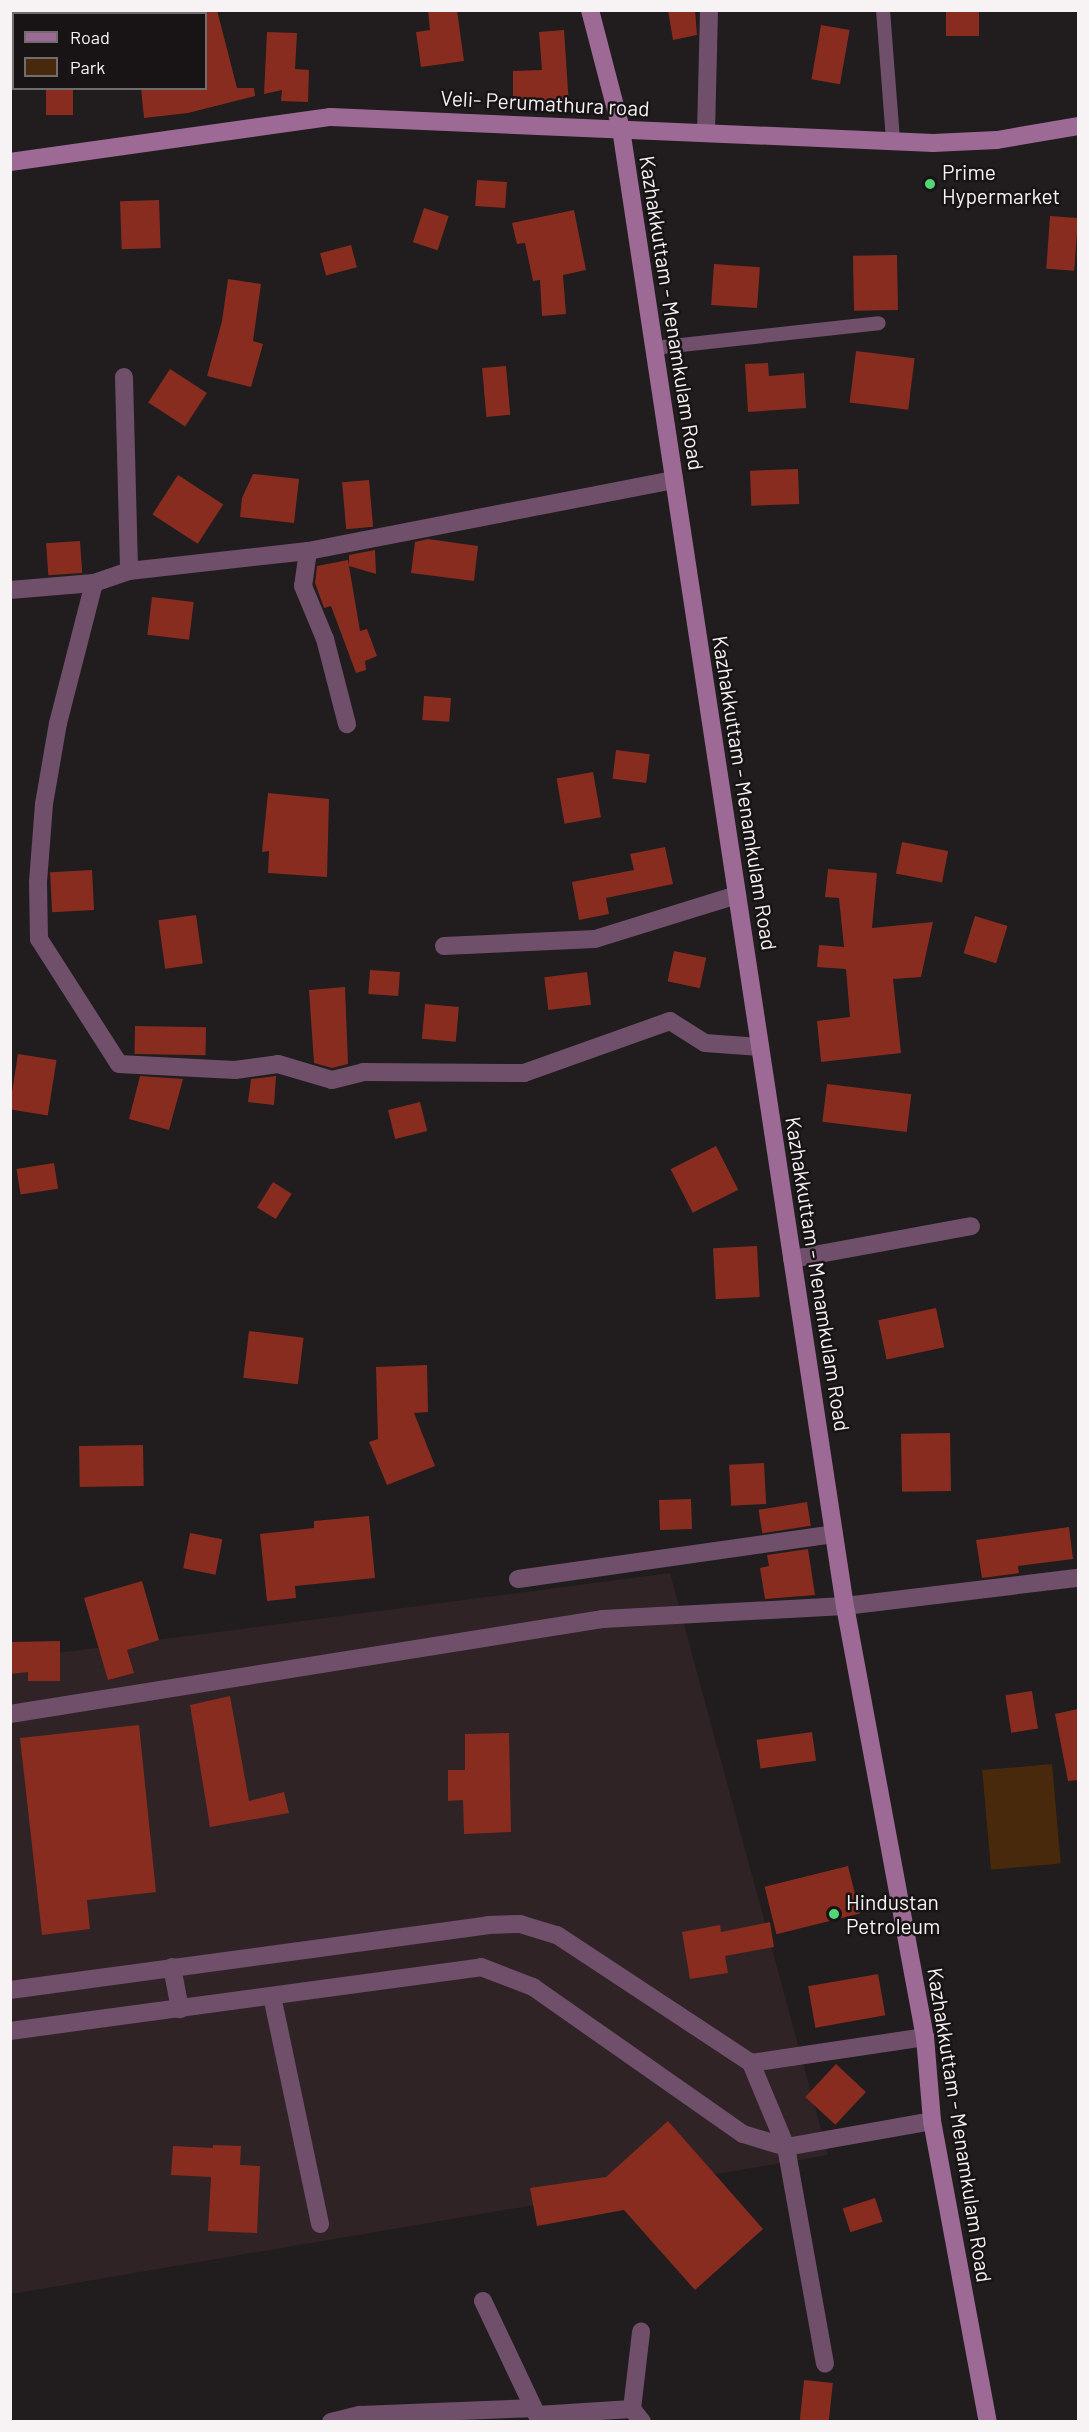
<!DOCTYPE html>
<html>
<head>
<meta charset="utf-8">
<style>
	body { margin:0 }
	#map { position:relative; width:1089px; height:2432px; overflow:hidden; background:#211c1d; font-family:Barlow,sans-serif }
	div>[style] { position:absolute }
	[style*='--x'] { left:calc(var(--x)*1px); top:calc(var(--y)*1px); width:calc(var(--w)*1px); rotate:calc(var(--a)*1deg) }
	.built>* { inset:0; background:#2f2326 }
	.green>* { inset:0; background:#48290b; transform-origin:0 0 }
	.building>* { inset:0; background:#882c1f; transform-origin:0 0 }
	.lane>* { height:14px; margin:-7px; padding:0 7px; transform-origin:7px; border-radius:7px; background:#6f4f6a }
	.street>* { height:18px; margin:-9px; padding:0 9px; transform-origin:9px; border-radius:9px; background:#6f4f6a }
	.secondary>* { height:18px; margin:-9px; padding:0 9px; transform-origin:9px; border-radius:9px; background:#9d6a96 }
	.dots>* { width:16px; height:16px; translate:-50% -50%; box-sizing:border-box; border:3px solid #181314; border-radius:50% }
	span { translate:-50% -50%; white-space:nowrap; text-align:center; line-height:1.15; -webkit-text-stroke:5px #181314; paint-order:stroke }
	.street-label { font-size:21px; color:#f7f3f4 }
	.poi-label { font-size:21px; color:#f7f3f4 }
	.left { translate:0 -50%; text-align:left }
	.frame { position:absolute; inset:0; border:12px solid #f7f3f4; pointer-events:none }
	.legend { position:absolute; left:12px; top:12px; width:195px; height:78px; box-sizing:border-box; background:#181314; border:2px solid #716d6e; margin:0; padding:8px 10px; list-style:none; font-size:18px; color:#f7f3f4 }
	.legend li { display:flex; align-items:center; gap:12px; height:30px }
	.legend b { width:30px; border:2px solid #716d6e }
</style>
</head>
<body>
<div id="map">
	<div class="built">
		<div style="clip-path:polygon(670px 1573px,828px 2155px,11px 2294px,11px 1659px)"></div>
	</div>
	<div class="green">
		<div style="left:1052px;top:1764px;width:100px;height:70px;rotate:85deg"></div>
	</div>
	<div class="building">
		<div style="clip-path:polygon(206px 10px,217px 10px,237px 88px,254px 88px,255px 96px,188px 113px,144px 118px,141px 88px,206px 88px)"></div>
		<div style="clip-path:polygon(428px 10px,457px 10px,464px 61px,421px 67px,416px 32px,430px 30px)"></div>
		<div style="clip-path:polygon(668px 10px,695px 10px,697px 35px,673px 40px)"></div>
		<div style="left:946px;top:10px;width:33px;height:26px"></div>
		<div style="left:821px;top:25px;width:29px;height:55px;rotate:10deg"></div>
		<div style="clip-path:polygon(564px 30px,569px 105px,532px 106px,532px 99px,513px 99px,513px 71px,542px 70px,539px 32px)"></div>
		<div style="clip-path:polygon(267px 32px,297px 33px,295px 69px,309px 70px,308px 102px,281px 101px,282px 90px,264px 94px)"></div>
		<div style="left:46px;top:88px;width:27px;height:27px"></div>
		<div style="left:477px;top:180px;width:30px;height:26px;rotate:4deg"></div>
		<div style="left:159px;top:200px;width:48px;height:39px;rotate:88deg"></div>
		<div style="left:424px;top:208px;width:26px;height:36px;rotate:18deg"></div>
		<div style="clip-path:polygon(574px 210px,586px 270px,563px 275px,566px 314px,542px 316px,540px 280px,533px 281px,525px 243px,517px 244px,512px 223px)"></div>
		<div style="left:1050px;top:216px;width:28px;height:53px;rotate:4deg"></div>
		<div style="left:351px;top:245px;width:23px;height:32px;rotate:75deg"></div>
		<div style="left:897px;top:255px;width:55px;height:44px;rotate:89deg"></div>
		<div style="left:714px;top:264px;width:46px;height:41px;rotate:4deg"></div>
		<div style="clip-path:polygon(228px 279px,261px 284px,253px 341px,263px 344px,251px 387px,207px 376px,222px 321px)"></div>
		<div style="left:856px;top:351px;width:59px;height:52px;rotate:7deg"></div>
		<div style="clip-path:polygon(768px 363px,769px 376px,804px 373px,806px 408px,748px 412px,745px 364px)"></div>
		<div style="left:506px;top:366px;width:49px;height:24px;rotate:85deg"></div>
		<div style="left:170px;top:369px;width:44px;height:40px;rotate:33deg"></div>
		<div style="left:798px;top:469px;width:35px;height:48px;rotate:88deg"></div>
		<div style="clip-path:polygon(253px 474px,299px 479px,294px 523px,240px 517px,242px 498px)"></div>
		<div style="left:178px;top:475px;width:54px;height:47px;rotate:33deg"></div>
		<div style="left:369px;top:480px;width:47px;height:27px;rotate:85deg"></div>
		<div style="clip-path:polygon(428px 539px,478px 546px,474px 581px,411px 573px,415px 542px)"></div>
		<div style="left:80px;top:541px;width:32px;height:34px;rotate:86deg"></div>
		<div style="clip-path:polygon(375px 550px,376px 574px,349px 566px,349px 555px)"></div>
		<div style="clip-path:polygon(348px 560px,360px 631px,367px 629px,377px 656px,365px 661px,366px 670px,356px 673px,331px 606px,324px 608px,315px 583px,317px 566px)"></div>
		<div style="left:152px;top:597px;width:42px;height:38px;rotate:7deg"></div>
		<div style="left:424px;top:696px;width:27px;height:24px;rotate:4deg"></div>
		<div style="left:616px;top:750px;width:34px;height:29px;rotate:7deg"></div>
		<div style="left:593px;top:772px;width:46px;height:37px;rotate:80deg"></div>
		<div style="clip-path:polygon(268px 793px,329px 799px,327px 877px,268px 873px,269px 851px,262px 852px)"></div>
		<div style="left:902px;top:842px;width:47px;height:32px;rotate:11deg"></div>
		<div style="clip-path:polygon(665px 847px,673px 884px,606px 898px,609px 914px,579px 920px,572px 882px,634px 870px,630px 854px)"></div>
		<div style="clip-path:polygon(828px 869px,877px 873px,872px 928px,933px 922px,921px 977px,893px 979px,901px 1053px,821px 1062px,817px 1021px,850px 1017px,846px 969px,817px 967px,819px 945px,844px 947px,839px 898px,825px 897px)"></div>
		<div style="left:92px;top:870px;width:40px;height:42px;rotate:87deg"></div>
		<div style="left:196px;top:915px;width:49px;height:38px;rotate:82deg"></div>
		<div style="left:975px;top:916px;width:34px;height:39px;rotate:17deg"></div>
		<div style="left:674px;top:951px;width:33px;height:31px;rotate:12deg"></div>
		<div style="left:370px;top:970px;width:30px;height:24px;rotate:4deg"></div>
		<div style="left:587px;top:972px;width:33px;height:43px;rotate:83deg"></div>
		<div style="clip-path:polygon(345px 987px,348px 1064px,332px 1068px,314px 1063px,309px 990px)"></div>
		<div style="left:425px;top:1004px;width:34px;height:35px;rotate:5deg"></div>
		<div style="left:135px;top:1026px;width:71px;height:28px;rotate:1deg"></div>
		<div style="left:18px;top:1054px;width:39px;height:56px;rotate:9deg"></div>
		<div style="clip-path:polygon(140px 1076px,183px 1079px,169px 1130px,129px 1119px)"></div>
		<div style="clip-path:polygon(276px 1076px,274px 1105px,248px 1102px,251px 1079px)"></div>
		<div style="left:827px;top:1084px;width:85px;height:38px;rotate:7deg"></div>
		<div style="left:420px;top:1102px;width:30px;height:33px;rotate:76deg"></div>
		<div style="left:716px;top:1146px;width:49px;height:51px;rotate:63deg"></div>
		<div style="left:54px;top:1163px;width:26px;height:38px;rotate:81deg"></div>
		<div style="left:273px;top:1182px;width:22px;height:30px;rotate:32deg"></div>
		<div style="left:757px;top:1246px;width:51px;height:44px;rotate:87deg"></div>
		<div style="left:936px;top:1308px;width:40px;height:59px;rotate:78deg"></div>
		<div style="left:249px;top:1331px;width:55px;height:47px;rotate:7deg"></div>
		<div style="clip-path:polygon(427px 1365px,428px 1412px,414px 1413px,435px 1466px,387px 1485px,369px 1442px,378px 1439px,376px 1367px)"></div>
		<div style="left:950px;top:1433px;width:58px;height:49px;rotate:89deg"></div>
		<div style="left:143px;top:1445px;width:41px;height:64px;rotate:89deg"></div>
		<div style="left:764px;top:1463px;width:41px;height:35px;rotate:87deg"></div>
		<div style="left:691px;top:1499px;width:30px;height:32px;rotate:88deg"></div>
		<div style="left:807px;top:1502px;width:24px;height:49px;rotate:81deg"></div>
		<div style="clip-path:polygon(369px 1516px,375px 1578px,295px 1586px,296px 1598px,267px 1601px,260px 1534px,314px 1528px,314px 1521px)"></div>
		<div style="clip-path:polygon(1069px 1527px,1073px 1559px,1018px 1566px,1019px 1573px,982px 1578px,976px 1540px)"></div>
		<div style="left:190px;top:1533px;width:33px;height:36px;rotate:11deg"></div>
		<div style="clip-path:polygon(808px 1549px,815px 1595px,765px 1599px,760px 1568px,769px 1566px,767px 1555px)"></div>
		<div style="clip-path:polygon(142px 1581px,159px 1640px,127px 1650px,134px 1673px,108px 1680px,84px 1598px)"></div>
		<div style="clip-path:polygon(60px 1641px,60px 1681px,28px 1681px,28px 1672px,10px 1674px,10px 1642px)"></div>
		<div style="left:1032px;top:1691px;width:38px;height:27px;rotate:81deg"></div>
		<div style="clip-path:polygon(230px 1696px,249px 1801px,284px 1792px,289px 1813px,210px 1827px,190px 1705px)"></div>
		<div style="clip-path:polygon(1078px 1709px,1078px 1780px,1068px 1781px,1055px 1714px)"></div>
		<div style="clip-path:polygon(139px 1725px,156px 1892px,87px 1900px,90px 1929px,42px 1935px,20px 1738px)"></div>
		<div style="left:812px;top:1732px;width:29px;height:56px;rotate:82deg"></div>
		<div style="clip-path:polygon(509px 1733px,511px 1832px,464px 1834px,463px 1800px,448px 1801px,448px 1770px,465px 1770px,465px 1734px)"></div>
		<div style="left:848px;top:1866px;width:49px;height:86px;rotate:76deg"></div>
		<div style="clip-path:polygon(770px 1922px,774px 1947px,725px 1956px,728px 1973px,690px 1979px,682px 1932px,720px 1925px,721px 1932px)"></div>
		<div style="left:878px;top:1974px;width:42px;height:71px;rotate:80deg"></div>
		<div style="left:836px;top:2064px;width:41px;height:45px;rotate:43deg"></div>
		<div style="clip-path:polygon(668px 2121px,763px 2229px,695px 2290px,624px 2210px,537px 2226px,530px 2188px,606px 2177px)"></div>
		<div style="clip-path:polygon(213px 2145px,241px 2146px,240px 2165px,260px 2166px,257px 2233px,208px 2231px,211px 2177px,171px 2175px,173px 2146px,213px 2148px)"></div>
		<div style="left:875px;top:2198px;width:25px;height:34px;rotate:72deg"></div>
		<div style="left:804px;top:2380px;width:29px;height:41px;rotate:6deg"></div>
	</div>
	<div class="lane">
		<div style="--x:883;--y:10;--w:131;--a:85.6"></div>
		<div style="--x:654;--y:348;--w:226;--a:-6.3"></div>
	</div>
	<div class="street">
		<div style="--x:706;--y:133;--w:123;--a:-88.6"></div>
		<div style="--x:124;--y:377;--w:194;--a:88.5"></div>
		<div style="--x:308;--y:551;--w:35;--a:98"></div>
		<div style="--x:303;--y:586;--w:57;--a:67.5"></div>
		<div style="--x:325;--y:639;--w:88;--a:75.5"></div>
		<div style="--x:94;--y:583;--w:145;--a:104.4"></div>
		<div style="--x:58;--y:723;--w:82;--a:99.8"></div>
		<div style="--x:44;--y:804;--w:78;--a:94.4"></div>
		<div style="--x:38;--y:882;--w:57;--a:89"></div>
		<div style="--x:39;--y:939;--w:148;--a:57.4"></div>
		<div style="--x:119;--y:1064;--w:116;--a:3"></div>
		<div style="--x:235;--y:1070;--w:43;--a:-7.9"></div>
		<div style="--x:278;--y:1064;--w:56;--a:16.5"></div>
		<div style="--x:332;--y:1080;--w:32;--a:-14"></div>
		<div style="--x:363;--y:1072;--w:161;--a:0.4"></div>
		<div style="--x:524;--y:1073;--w:155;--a:-19.6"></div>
		<div style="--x:670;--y:1021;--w:41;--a:32.2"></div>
		<div style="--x:705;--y:1043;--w:55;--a:4.2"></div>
		<div style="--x:10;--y:590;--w:84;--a:-4.8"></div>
		<div style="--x:94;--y:583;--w:37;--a:-19"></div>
		<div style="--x:129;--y:571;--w:180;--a:-6.4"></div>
		<div style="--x:308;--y:551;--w:373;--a:-11"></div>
		<div style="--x:444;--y:946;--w:151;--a:-2.7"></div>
		<div style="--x:595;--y:939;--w:149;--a:-17.2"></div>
		<div style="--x:792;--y:1259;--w:182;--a:-10.4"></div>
		<div style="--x:518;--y:1579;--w:319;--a:-8.1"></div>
		<div style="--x:10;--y:1714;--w:601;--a:-9.1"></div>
		<div style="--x:603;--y:1619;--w:242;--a:-3.1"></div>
		<div style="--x:845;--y:1606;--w:235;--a:-6.9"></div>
		<div style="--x:172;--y:1967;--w:43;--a:79.2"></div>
		<div style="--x:10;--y:1990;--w:482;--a:-7.7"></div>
		<div style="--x:488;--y:1925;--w:32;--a:-2"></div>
		<div style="--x:520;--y:1924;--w:39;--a:17"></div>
		<div style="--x:557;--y:1935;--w:232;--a:33.4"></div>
		<div style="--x:751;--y:2063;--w:176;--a:-8.5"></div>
		<div style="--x:272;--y:1996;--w:233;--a:78.1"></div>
		<div style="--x:10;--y:2031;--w:475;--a:-7.7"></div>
		<div style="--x:481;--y:1967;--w:56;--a:21"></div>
		<div style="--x:533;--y:1987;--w:256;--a:35"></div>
		<div style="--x:743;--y:2134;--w:45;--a:16.8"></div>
		<div style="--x:786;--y:2147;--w:148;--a:-10.1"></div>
		<div style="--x:751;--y:2063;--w:91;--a:67.4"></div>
		<div style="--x:786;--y:2147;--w:220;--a:79.8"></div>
		<div style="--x:483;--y:2301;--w:126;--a:64.7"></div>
		<div style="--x:537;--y:2415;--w:95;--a:-3.6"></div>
		<div style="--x:632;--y:2409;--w:16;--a:52"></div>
		<div style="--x:632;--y:2409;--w:78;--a:-83.3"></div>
		<div style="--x:331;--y:2422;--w:30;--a:-14"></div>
		<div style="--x:360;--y:2415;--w:171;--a:-2.3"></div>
	</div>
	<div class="secondary">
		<div style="--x:590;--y:10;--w:123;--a:75.4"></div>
		<div style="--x:621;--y:129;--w:1494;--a:81.38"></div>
		<div style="--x:845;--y:1606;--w:438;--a:79.5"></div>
		<div style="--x:925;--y:2037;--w:84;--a:85.2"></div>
		<div style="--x:932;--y:2121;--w:306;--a:79.5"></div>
		<div style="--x:10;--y:162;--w:324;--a:-8"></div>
		<div style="--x:331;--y:117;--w:603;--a:2.47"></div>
		<div style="--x:933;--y:143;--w:64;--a:-2.7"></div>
		<div style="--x:997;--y:140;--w:82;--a:-9.8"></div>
	</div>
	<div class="dots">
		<div style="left:930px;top:184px;background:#50d675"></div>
		<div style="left:834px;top:1914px;background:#50d675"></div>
	</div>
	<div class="street-label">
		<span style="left:545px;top:103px;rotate:3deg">Veli- Perumathura road</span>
		<span style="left:672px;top:313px;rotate:81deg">Kazhakkuttam - Menamkulam Road</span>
		<span style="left:745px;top:793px;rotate:81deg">Kazhakkuttam - Menamkulam Road</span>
		<span style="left:818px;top:1274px;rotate:81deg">Kazhakkuttam - Menamkulam Road</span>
		<span style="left:960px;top:2125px;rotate:81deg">Kazhakkuttam - Menamkulam Road</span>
	</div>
	<div class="poi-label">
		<span class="left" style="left:942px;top:184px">Prime<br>Hypermarket</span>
		<span class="left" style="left:846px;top:1914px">Hindustan<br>Petroleum</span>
	</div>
	<div class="frame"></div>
	<ul class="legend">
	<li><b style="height:8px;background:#9d6a96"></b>Road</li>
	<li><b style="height:16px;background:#48290b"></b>Park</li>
	</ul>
</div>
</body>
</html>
